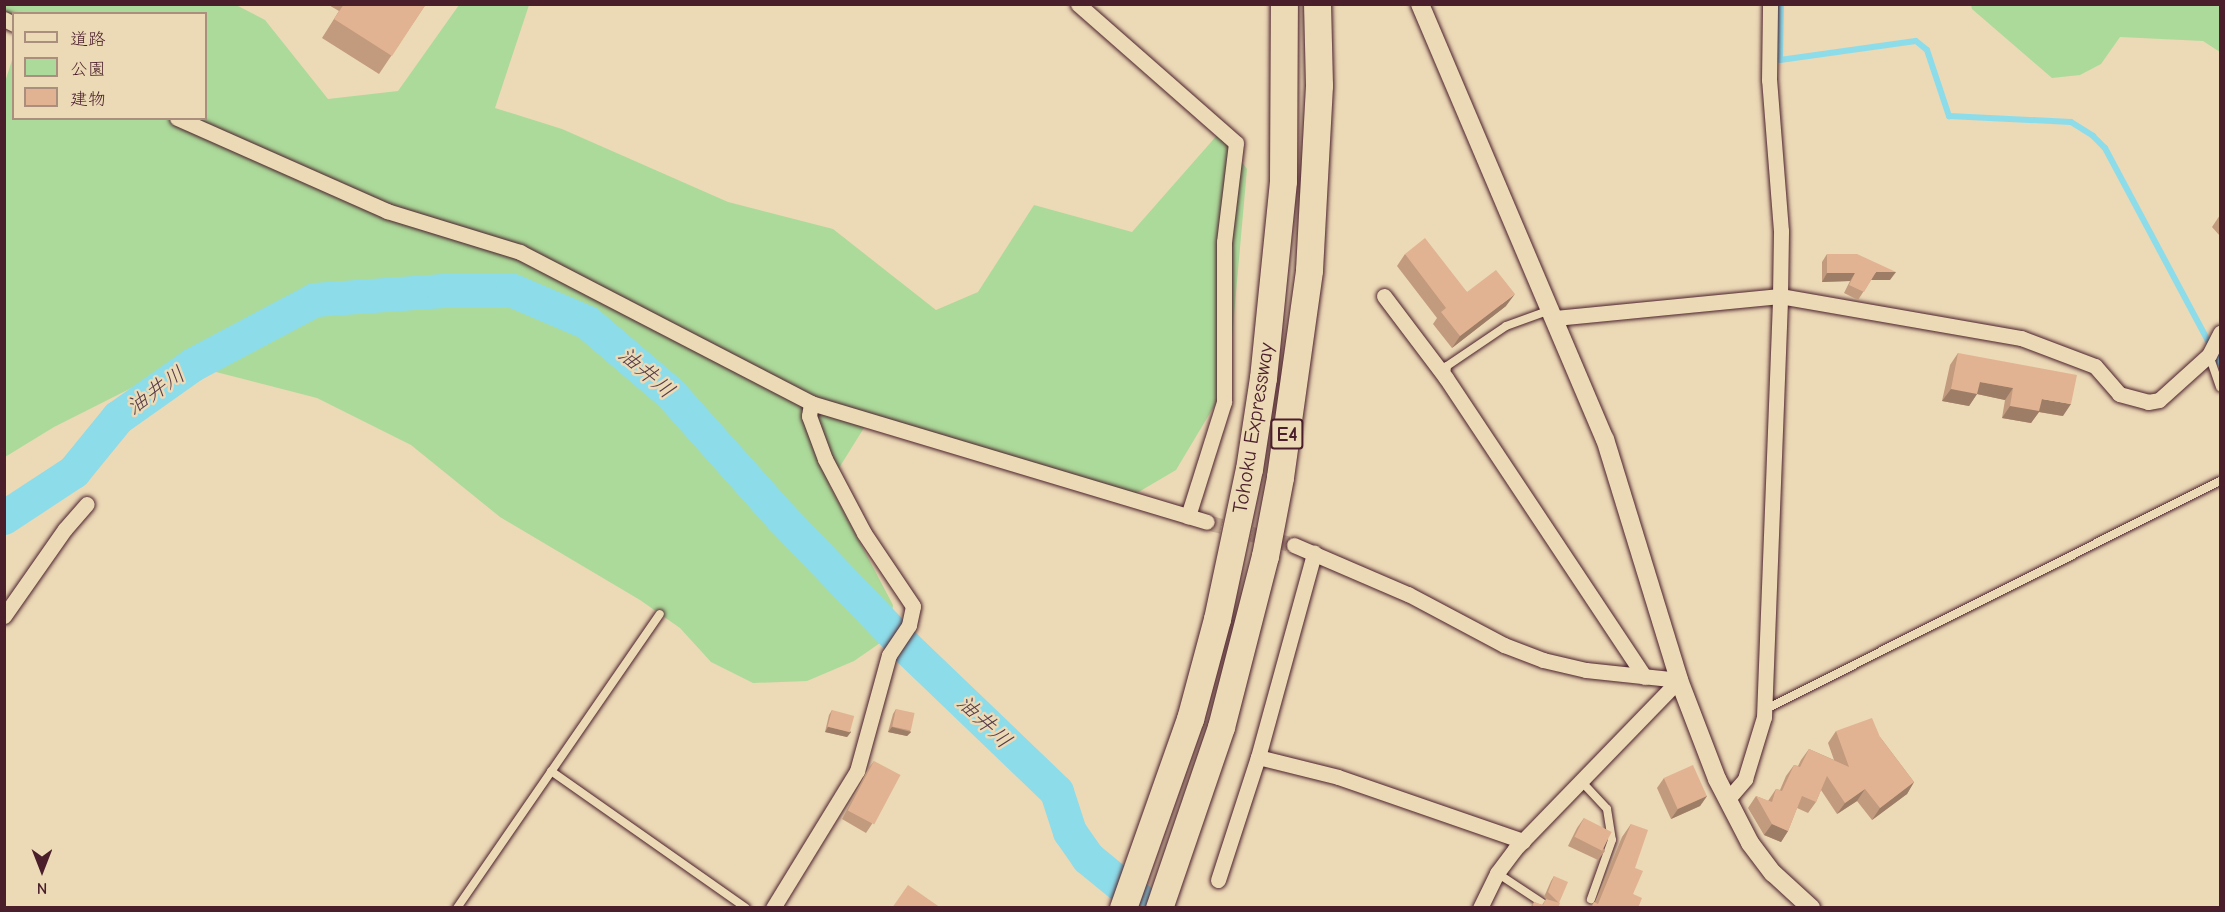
<!DOCTYPE html>
<html>
<head>
<meta charset="utf-8">
<style>
	body { margin:0 }
	#map { position:relative; width:2225px; height:912px; overflow:hidden; background:#ecd9b6; font-family:"Comic Neue","Klee One",sans-serif }
	div>[style] { position:absolute }
	[style*='--x'] { left:calc(var(--x)*1px); top:calc(var(--y)*1px); width:calc(var(--w)*1px); rotate:calc(var(--a)*1deg) }
	.green>* { inset:0; background:#acda9a }
	.stream>* { height:6px; margin:-3px; padding:0 3px; transform-origin:3px; border-radius:3px; background:#8ddcea }
	.river>* { height:34px; margin:-17px; padding:0 17px; transform-origin:17px; border-radius:17px; background:#8ddcea }
	.minor-tunnel>* { height:15px; margin-top:-7.5px; transform-origin:0; background:repeating-linear-gradient(90deg,#ccb49a 0 15px,transparent 0 23px) }
	.roads { filter:drop-shadow(0 0 2px #4a1f2b) drop-shadow(0 0 2px #4a1f2b) }
	.service>* { height:8px; margin:-4px; padding:0 4px; transform-origin:4px; border-radius:4px; background:#ecd9b6 }
	.minor>* { height:15px; margin:-7.5px; padding:0 7.5px; transform-origin:7.5px; border-radius:7.5px; background:#ecd9b6 }
	.tertiary>* { height:18px; margin:-9px; padding:0 9px; transform-origin:9px; border-radius:9px; background:#ecd9b6 }
	.motorway>* { height:27px; margin:-13.5px; padding:0 13.5px; transform-origin:13.5px; border-radius:13.5px; background:#ecd9b6 }
	.wall>* { inset:0; background:#c29a7e }
	.shaded-wall>* { inset:0; background:#9e7d66 }
	.building>* { inset:0; background:#e1b392; transform-origin:0 0 }
	span { translate:-50% -50%; white-space:nowrap; text-align:center; line-height:1.15; -webkit-text-stroke:5px #ecd9b6; paint-order:stroke }
	.shield-label span { padding:2px 4px; background:#ecd9b6; border:2px solid; border-radius:4px; -webkit-text-stroke-width:0 }
	.shield-label { font-size:20px; color:#4a1f2b; font-weight:700 }
	.street-label { font-size:21px; color:#4a1f2b }
	.water-label { font-size:22px; color:#543b48; font-style:italic }
	.frame { position:absolute; inset:0; border:6px solid #4a1f2b; pointer-events:none }
	.legend { position:absolute; left:12px; top:12px; width:195px; height:108px; box-sizing:border-box; background:#ecd9b6; border:2px solid #ab8f7e; margin:0; padding:8px 10px; list-style:none; font-size:18px; color:#4a1f2b }
	.legend li { display:flex; align-items:center; gap:12px; height:30px }
	.legend b { width:30px; border:2px solid #ab8f7e }
	.north { position:absolute; left:12px; top:840px; width:60px; height:60px; -webkit-text-stroke:4px #ecd9b6; paint-order:stroke; rotate:180deg; font-size:16px; font-weight:700; line-height:24px; text-align:center; color:#4a1f2b }
	.north::after { content:''; display:block; margin:auto; width:21px; height:27px; background:#4a1f2b; clip-path:polygon(50% 0,100% 100%,50% 72%,0 100%) }
</style>
</head>
<body>
<div id="map">
	<div class="green">
		<div style="clip-path:polygon(5px 5px,236px 5px,265px 20px,328px 99px,398px 91px,459px 5px,529px 5px,495px 108px,562px 129px,728px 202px,833px 229px,936px 310px,978px 292px,1034px 205px,1132px 232px,1219px 133px,1247px 169px,1228px 383px,1176px 470px,1125px 500px,872px 415px,829px 484px,893px 605px,890px 628px,880px 643px,854px 661px,807px 681px,753px 683px,711px 662px,680px 628px,640px 600px,500px 517px,411px 445px,317px 398px,181px 363px,54px 427px,5px 457px,4px 85px,13px 57px,14px 118px,206px 118px,206px 14px,14px 14px,13px 23px,5px 15px)"></div>
		<div style="clip-path:polygon(1971px 5px,2220px 5px,2220px 52px,2203px 41px,2120px 37px,2101px 64px,2080px 75px,2052px 78px,1972px 9px)"></div>
	</div>
	<div class="stream">
		<div style="--x:1781;--y:4;--w:56;--a:91"></div>
		<div style="--x:1780;--y:60;--w:137;--a:-8"></div>
		<div style="--x:1916;--y:41;--w:14;--a:39"></div>
		<div style="--x:1927;--y:50;--w:70;--a:71.6"></div>
		<div style="--x:1949;--y:116;--w:122;--a:2.8"></div>
		<div style="--x:2071;--y:122;--w:26;--a:32"></div>
		<div style="--x:2093;--y:136;--w:17;--a:45"></div>
		<div style="--x:2105;--y:148;--w:244;--a:61.9"></div>
	</div>
	<div class="river">
		<div style="--x:4;--y:518;--w:84;--a:-33.3"></div>
		<div style="--x:74;--y:472;--w:70;--a:-50.8"></div>
		<div style="--x:118;--y:418;--w:92;--a:-35.2"></div>
		<div style="--x:193;--y:365;--w:138;--a:-28"></div>
		<div style="--x:315;--y:300;--w:129;--a:-4"></div>
		<div style="--x:444;--y:291;--w:69;--a:0"></div>
		<div style="--x:513;--y:291;--w:82;--a:23.1"></div>
		<div style="--x:588;--y:323;--w:109;--a:40.5"></div>
		<div style="--x:671;--y:394;--w:165;--a:48.2"></div>
		<div style="--x:781;--y:517;--w:180;--a:46.1"></div>
		<div style="--x:906;--y:647;--w:209;--a:43.8"></div>
		<div style="--x:1057;--y:792;--w:42;--a:72"></div>
		<div style="--x:1070;--y:832;--w:32;--a:55"></div>
		<div style="--x:1088;--y:858;--w:79;--a:39.3"></div>
	</div>
	<div class="minor-tunnel">
		<div style="--x:1207;--y:522;--w:90;--a:14.8"></div>
	</div>
	<div class="roads">
		<div class="service">
			<div style="--x:2209;--y:355;--w:34;--a:71"></div>
			<div style="--x:1446;--y:377;--w:11;--a:-85"></div>
			<div style="--x:1447;--y:366;--w:71;--a:-34.1"></div>
			<div style="--x:1506;--y:326;--w:47;--a:-20"></div>
			<div style="--x:1764;--y:710;--w:510;--a:-26.67"></div>
			<div style="--x:551;--y:771;--w:238;--a:35.1"></div>
			<div style="--x:1581;--y:781;--w:38;--a:47"></div>
			<div style="--x:1607;--y:809;--w:31;--a:81"></div>
			<div style="--x:1612;--y:840;--w:63;--a:109.6"></div>
			<div style="--x:1497;--y:873;--w:64;--a:33.4"></div>
			<div style="--x:457;--y:908;--w:357;--a:-55.4"></div>
		</div>
		<div class="minor">
			<div style="--x:1078;--y:4;--w:210;--a:41.3"></div>
			<div style="--x:1236;--y:143;--w:100;--a:96.9"></div>
			<div style="--x:1224;--y:242;--w:160;--a:90"></div>
			<div style="--x:1224;--y:402;--w:120;--a:107.5"></div>
			<div style="--x:4;--y:19;--w:11;--a:27"></div>
			<div style="--x:177;--y:118;--w:230;--a:23.9"></div>
			<div style="--x:387;--y:211;--w:139;--a:17.1"></div>
			<div style="--x:520;--y:252;--w:328;--a:27.4"></div>
			<div style="--x:811;--y:403;--w:413;--a:16.7"></div>
			<div style="--x:1384;--y:296;--w:103;--a:52.9"></div>
			<div style="--x:1446;--y:378;--w:359;--a:56.4"></div>
			<div style="--x:1555;--y:318;--w:226;--a:-5.6"></div>
			<div style="--x:1780;--y:296;--w:245;--a:9.9"></div>
			<div style="--x:2021;--y:338;--w:79;--a:20.7"></div>
			<div style="--x:2095;--y:366;--w:37;--a:49"></div>
			<div style="--x:2119;--y:394;--w:30;--a:15"></div>
			<div style="--x:2148;--y:402;--w:11;--a:-10"></div>
			<div style="--x:2159;--y:400;--w:67;--a:-42"></div>
			<div style="--x:2209;--y:355;--w:25;--a:-63"></div>
			<div style="--x:1294;--y:545;--w:124;--a:23.3"></div>
			<div style="--x:1408;--y:594;--w:109;--a:28"></div>
			<div style="--x:1504;--y:645;--w:42;--a:21"></div>
			<div style="--x:1543;--y:660;--w:44;--a:13.1"></div>
			<div style="--x:1586;--y:670;--w:94;--a:6.1"></div>
			<div style="--x:4;--y:616;--w:106;--a:-55"></div>
			<div style="--x:65;--y:529;--w:33;--a:-49"></div>
			<div style="--x:1258;--y:757;--w:82;--a:14"></div>
			<div style="--x:1338;--y:777;--w:196;--a:19.1"></div>
			<div style="--x:1727;--y:800;--w:28;--a:-49"></div>
			<div style="--x:1745;--y:779;--w:65;--a:-73"></div>
			<div style="--x:1764;--y:717;--w:421;--a:-87.8"></div>
			<div style="--x:1780;--y:296;--w:65;--a:-89.1"></div>
			<div style="--x:1781;--y:231;--w:151;--a:-94.5"></div>
			<div style="--x:1769;--y:80;--w:76;--a:-89.2"></div>
			<div style="--x:1218;--y:880;--w:129;--a:-72"></div>
			<div style="--x:1258;--y:757;--w:212;--a:-74.6"></div>
			<div style="--x:773;--y:908;--w:161;--a:-58.5"></div>
			<div style="--x:857;--y:771;--w:120;--a:-74.6"></div>
			<div style="--x:889;--y:655;--w:36;--a:-56"></div>
			<div style="--x:909;--y:625;--w:19;--a:-78"></div>
			<div style="--x:913;--y:606;--w:88;--a:-123.9"></div>
			<div style="--x:864;--y:533;--w:84;--a:-117.8"></div>
			<div style="--x:825;--y:459;--w:46;--a:-110.4"></div>
			<div style="--x:809;--y:416;--w:13;--a:-81"></div>
			<div style="--x:1480;--y:908;--w:39;--a:-64"></div>
			<div style="--x:1497;--y:873;--w:30;--a:-53"></div>
			<div style="--x:1515;--y:849;--w:235;--a:-45.9"></div>
		</div>
		<div class="tertiary">
			<div style="--x:1420;--y:4;--w:473;--a:67"></div>
			<div style="--x:1605;--y:439;--w:252;--a:72.9"></div>
			<div style="--x:1679;--y:680;--w:106;--a:69"></div>
			<div style="--x:1717;--y:779;--w:72;--a:62.7"></div>
			<div style="--x:1750;--y:843;--w:38;--a:53"></div>
			<div style="--x:1773;--y:873;--w:52;--a:42.6"></div>
		</div>
		<div class="motorway">
			<div style="--x:1123;--y:908;--w:201;--a:-70.5"></div>
			<div style="--x:1190;--y:719;--w:104;--a:-74.9"></div>
			<div style="--x:1217;--y:619;--w:153;--a:-78"></div>
			<div style="--x:1249;--y:469;--w:92;--a:-81.3"></div>
			<div style="--x:1263;--y:378;--w:198;--a:-84.2"></div>
			<div style="--x:1283;--y:181;--w:177;--a:-89.7"></div>
			<div style="--x:1159;--y:908;--w:191;--a:-71.1"></div>
			<div style="--x:1221;--y:727;--w:177;--a:-75.6"></div>
			<div style="--x:1265;--y:556;--w:80;--a:-79.2"></div>
			<div style="--x:1280;--y:477;--w:209;--a:-82"></div>
			<div style="--x:1309;--y:270;--w:185;--a:-86.9"></div>
			<div style="--x:1319;--y:85;--w:81;--a:-91.4"></div>
		</div>
	</div>
	<div class="wall">
		<div style="clip-path:polygon(327px 4px,426px 4px,379px 74px,322px 38px,339px 11px)"></div>
		<div style="clip-path:polygon(2220px 215px,2220px 236px,2212px 227px)"></div>
		<div style="clip-path:polygon(1405px 254px,1467px 292px,1506px 306px,1452px 348px,1433px 324px,1437px 318px,1397px 266px)"></div>
		<div style="clip-path:polygon(1827px 254px,1890px 280px,1871px 280px,1858px 300px,1844px 293px,1850px 281px,1822px 282px,1822px 262px)"></div>
		<div style="clip-path:polygon(1958px 353px,2063px 416px,2039px 412px,2031px 423px,2002px 418px,2005px 400px,1977px 394px,1969px 406px,1942px 401px,1950px 365px)"></div>
		<div style="clip-path:polygon(896px 709px,911px 732px,907px 736px,888px 732px,893px 714px)"></div>
		<div style="clip-path:polygon(832px 710px,851px 732px,847px 737px,825px 732px,829px 715px)"></div>
		<div style="clip-path:polygon(1836px 731px,1880px 737px,1914px 782px,1907px 794px,1872px 820px,1857px 801px,1837px 814px,1821px 790px,1816px 802px,1808px 813px,1797px 808px,1788px 831px,1781px 842px,1764px 835px,1748px 808px,1756px 796px,1768px 801px,1776px 789px,1780px 790px,1786px 776px,1794px 765px,1798px 766px,1801px 760px,1809px 749px,1834px 760px,1828px 743px)"></div>
		<div style="clip-path:polygon(874px 761px,872px 824px,866px 833px,842px 819px,868px 769px)"></div>
		<div style="clip-path:polygon(1664px 778px,1707px 796px,1700px 806px,1671px 819px,1657px 788px)"></div>
		<div style="clip-path:polygon(1584px 818px,1605px 851px,1598px 860px,1568px 846px,1577px 828px)"></div>
		<div style="clip-path:polygon(1631px 824px,1635px 868px,1633px 894px,1638px 908px,1590px 908px,1594px 902px,1595px 902px,1622px 837px)"></div>
		<div style="clip-path:polygon(1554px 876px,1559px 903px,1558px 908px,1530px 908px,1534px 902px,1542px 905px,1546px 899px,1547px 900px,1544px 897px,1551px 881px)"></div>
	</div>
	<div class="shaded-wall">
		<div style="clip-path:polygon(1876px 272px,1896px 272px,1890px 280px,1870px 280px)"></div>
		<div style="clip-path:polygon(1827px 273px,1855px 273px,1850px 281px,1822px 282px)"></div>
		<div style="clip-path:polygon(1515px 294px,1506px 306px,1452px 348px,1460px 336px)"></div>
		<div style="clip-path:polygon(1980px 382px,2013px 388px,2005px 400px,1977px 394px,1969px 406px,1942px 401px,1951px 389px)"></div>
		<div style="clip-path:polygon(2042px 399px,2071px 404px,2063px 416px,2039px 412px,2031px 423px,2002px 418px,2010px 406px)"></div>
		<div style="clip-path:polygon(828px 727px,851px 732px,847px 737px,825px 732px)"></div>
		<div style="clip-path:polygon(892px 727px,911px 732px,907px 736px,888px 732px)"></div>
		<div style="clip-path:polygon(1914px 782px,1907px 794px,1872px 820px,1880px 808px)"></div>
		<div style="clip-path:polygon(1865px 789px,1857px 801px,1837px 814px,1845px 803px)"></div>
		<div style="clip-path:polygon(1707px 796px,1700px 806px,1671px 819px,1678px 809px)"></div>
		<div style="clip-path:polygon(1772px 824px,1788px 831px,1781px 842px,1764px 835px)"></div>
	</div>
	<div class="building">
		<div style="clip-path:polygon(344px 4px,426px 4px,392px 56px,334px 19px)"></div>
		<div style="clip-path:polygon(1425px 238px,1467px 292px,1496px 270px,1515px 294px,1460px 336px,1441px 312px,1446px 308px,1405px 254px)"></div>
		<div style="clip-path:polygon(1827px 254px,1857px 254px,1896px 272px,1876px 272px,1864px 292px,1849px 285px,1855px 273px,1827px 273px)"></div>
		<div style="clip-path:polygon(1958px 353px,2077px 375px,2071px 404px,2042px 399px,2039px 411px,2010px 406px,2013px 388px,1980px 382px,1977px 394px,1951px 389px)"></div>
		<div style="left:896px;top:709px;width:19px;height:18px;rotate:12deg"></div>
		<div style="left:832px;top:710px;width:23px;height:17px;rotate:15deg"></div>
		<div style="clip-path:polygon(1872px 718px,1880px 737px,1914px 782px,1880px 808px,1865px 789px,1845px 803px,1827px 776px,1816px 802px,1802px 796px,1788px 831px,1772px 824px,1756px 796px,1772px 802px,1776px 789px,1782px 791px,1794px 765px,1800px 767px,1809px 749px,1849px 767px,1836px 731px)"></div>
		<div style="left:874px;top:761px;width:30px;height:56px;rotate:28deg"></div>
		<div style="left:1693px;top:765px;width:34px;height:32px;rotate:66deg"></div>
		<div style="left:1584px;top:818px;width:31px;height:21px;rotate:27deg"></div>
		<div style="clip-path:polygon(1631px 824px,1648px 830px,1635px 868px,1643px 871px,1633px 894px,1642px 898px,1638px 908px,1591px 908px,1594px 902px,1598px 904px)"></div>
		<div style="clip-path:polygon(1554px 876px,1568px 882px,1559px 903px,1548px 892px)"></div>
		<div style="clip-path:polygon(908px 885px,941px 908px,892px 908px)"></div>
		<div style="clip-path:polygon(1546px 899px,1560px 903px,1558px 908px,1532px 908px,1534px 902px,1543px 905px)"></div>
	</div>
	<div class="shield-label">
		<span style="left:1287px;top:434px">E4</span>
	</div>
	<div class="street-label">
		<span style="left:1253px;top:428px;rotate:-81deg">Tohoku Expressway</span>
	</div>
	<div class="water-label">
		<span style="left:646px;top:373px;rotate:41deg">油井川</span>
		<span style="left:156px;top:391px;rotate:-35deg">油井川</span>
		<span style="left:984px;top:722px;rotate:44deg">油井川</span>
	</div>
	<div class="frame"></div>
	<ul class="legend">
	<li><b style="height:8px;background:#ecd9b6"></b>道路</li>
	<li><b style="height:16px;background:#acda9a"></b>公園</li>
	<li><b style="height:16px;background:#e1b392"></b>建物</li>
	</ul>
	<div class="north">N</div>
</div>
</body>
</html>
